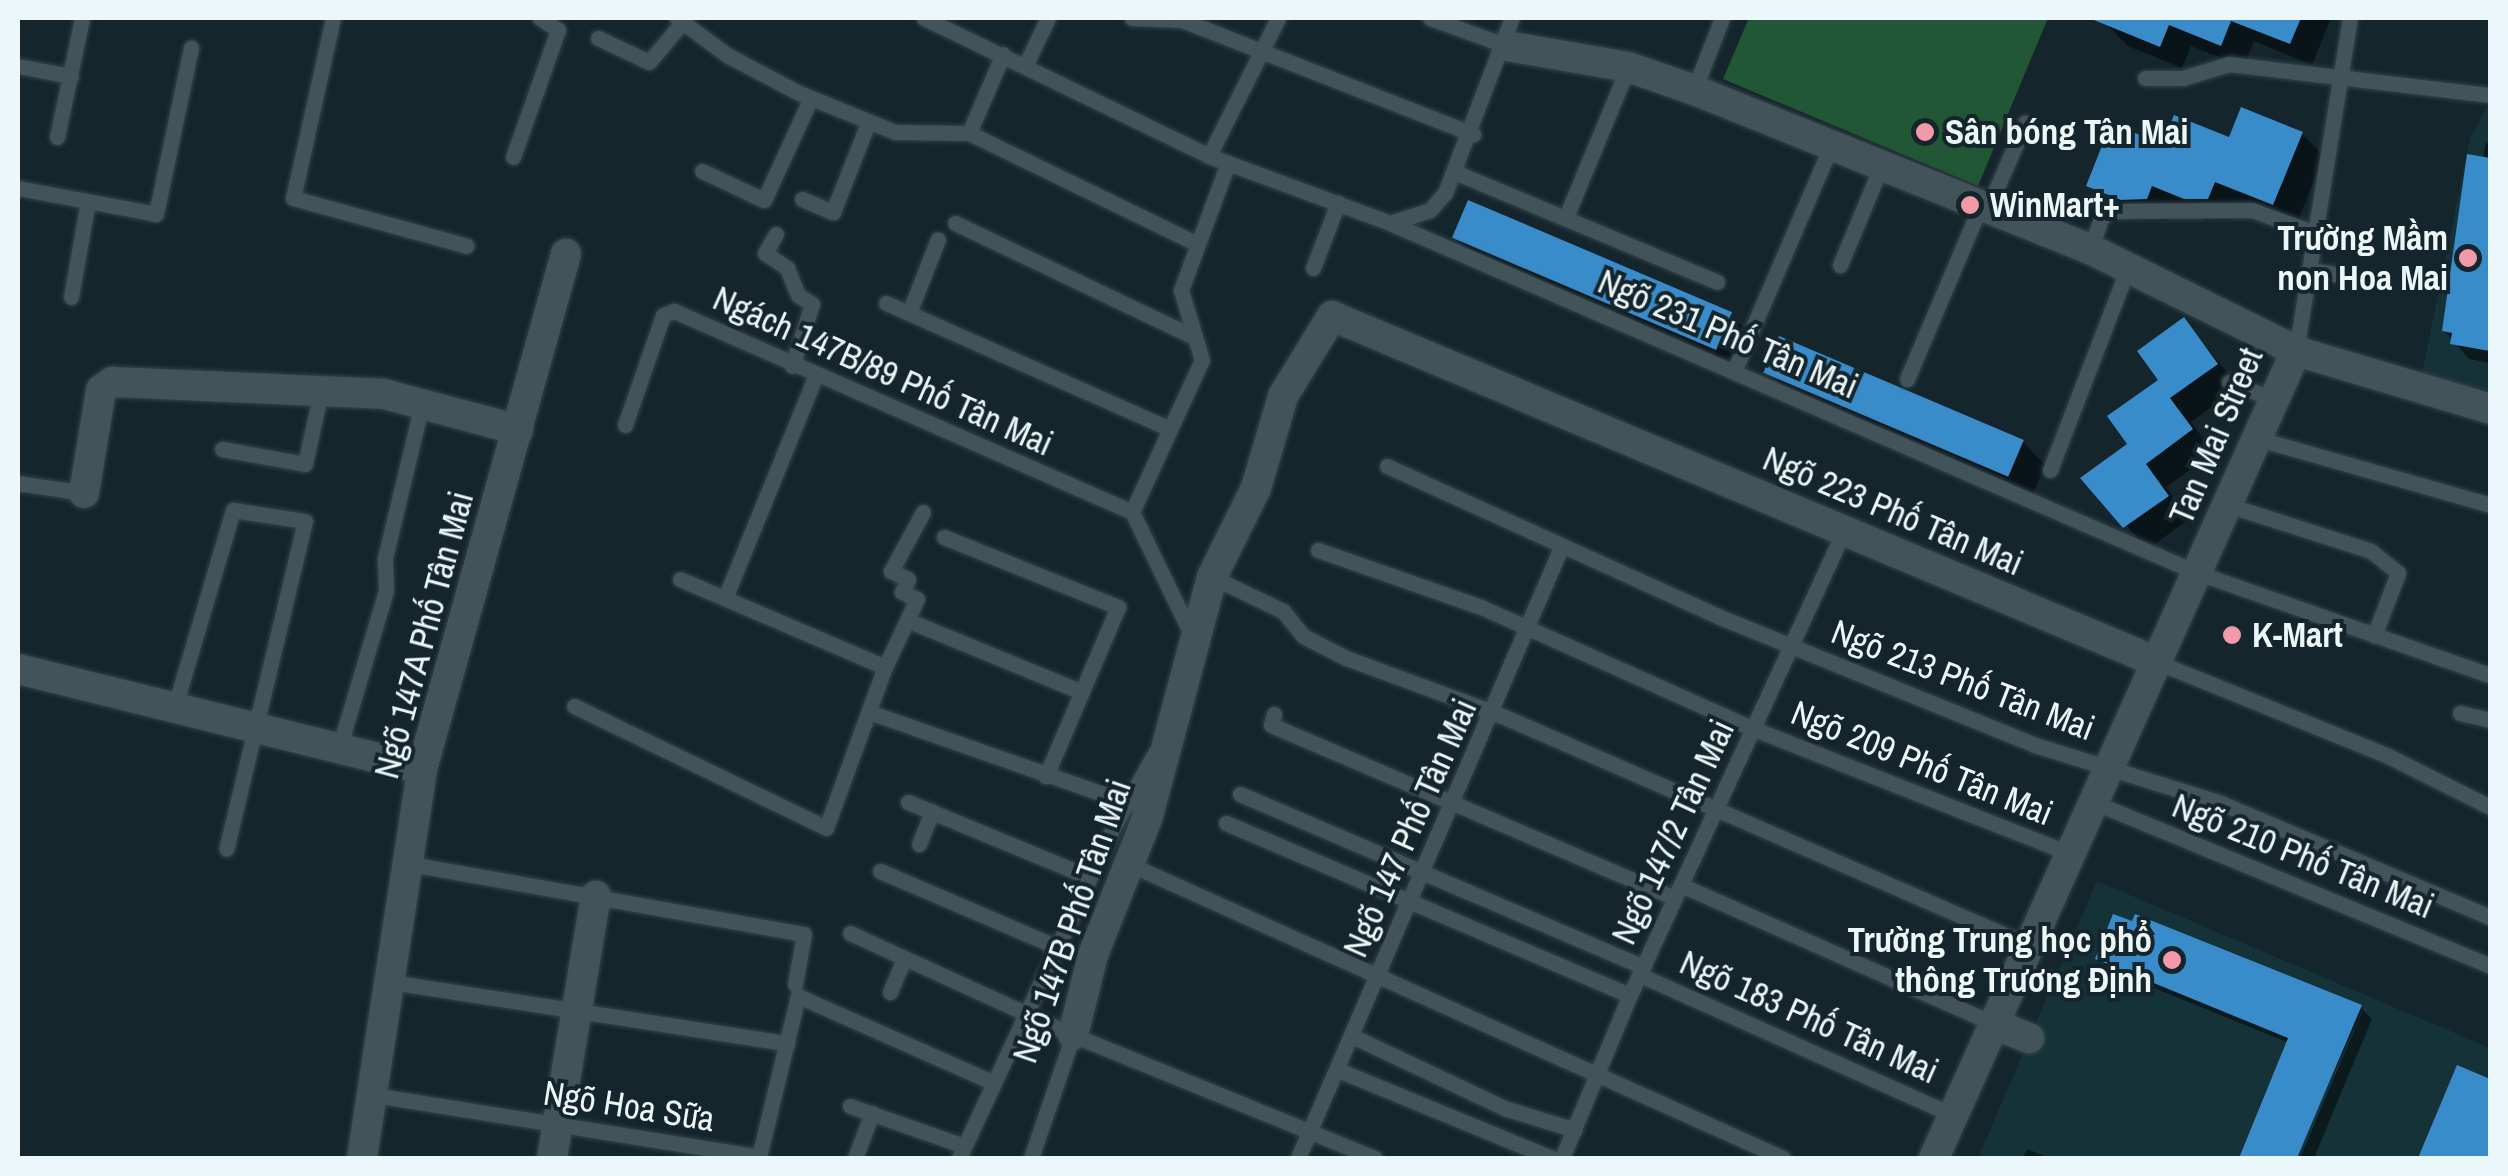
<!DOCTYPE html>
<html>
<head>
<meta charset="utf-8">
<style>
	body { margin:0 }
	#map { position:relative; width:2508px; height:1176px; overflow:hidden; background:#14262b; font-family:"Archivo Narrow",sans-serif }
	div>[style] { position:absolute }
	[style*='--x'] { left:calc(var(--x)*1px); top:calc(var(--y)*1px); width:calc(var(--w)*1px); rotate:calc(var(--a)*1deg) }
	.built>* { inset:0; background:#153238 }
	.green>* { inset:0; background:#225735 }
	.shadow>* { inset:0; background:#0007 }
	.building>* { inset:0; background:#398bca; transform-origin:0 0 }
	.roads { filter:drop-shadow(0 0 2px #344246) drop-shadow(0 0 2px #344246) }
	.service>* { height:15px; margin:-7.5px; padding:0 7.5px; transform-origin:7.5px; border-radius:7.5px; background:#405459 }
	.minor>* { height:30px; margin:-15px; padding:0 15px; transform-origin:15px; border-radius:15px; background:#405459 }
	.tertiary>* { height:30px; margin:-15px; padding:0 15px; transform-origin:15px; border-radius:15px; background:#405459 }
	.dots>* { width:28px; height:28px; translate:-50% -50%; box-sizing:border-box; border:5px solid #14262b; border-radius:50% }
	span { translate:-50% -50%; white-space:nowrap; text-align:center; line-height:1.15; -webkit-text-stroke:8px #14262b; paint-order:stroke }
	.poi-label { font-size:35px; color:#ebf7f9; font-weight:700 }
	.left { translate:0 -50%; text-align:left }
	.right { translate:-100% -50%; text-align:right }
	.street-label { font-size:35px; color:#ebf7f9 }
	.frame { position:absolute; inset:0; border:20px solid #ebf7f9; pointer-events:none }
</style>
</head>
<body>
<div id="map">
	<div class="built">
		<div style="clip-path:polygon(2487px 106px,2490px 107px,2490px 391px,2421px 379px,2470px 138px)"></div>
		<div style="clip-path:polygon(2097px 881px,2490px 1048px,2490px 1158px,1978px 1158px)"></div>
	</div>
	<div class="green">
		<div style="clip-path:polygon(1749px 18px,2048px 18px,1978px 186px,1723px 79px)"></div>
	</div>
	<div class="shadow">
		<div style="clip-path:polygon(2108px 18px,2331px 18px,2312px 65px,2254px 41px,2244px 67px,2191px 46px,2182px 68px,2128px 46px,2106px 24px)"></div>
		<div style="clip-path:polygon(2302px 134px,2324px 156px,2296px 226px,2237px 202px,2230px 220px,2208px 221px,2175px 207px,2169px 221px,2146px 221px,2111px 207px,2089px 185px,2164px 147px)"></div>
		<div style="clip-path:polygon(2486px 143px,2490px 144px,2490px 363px,2469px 359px,2444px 330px)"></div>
		<div style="clip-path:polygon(1455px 237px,1730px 314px,1753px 337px,1738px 372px,1477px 259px)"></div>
		<div style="clip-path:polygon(2184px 320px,2239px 387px,2191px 422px,2214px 453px,2166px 487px,2189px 519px,2148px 549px,2083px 478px,2131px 444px)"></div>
		<div style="clip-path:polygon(1767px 372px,2023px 442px,2045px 465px,2031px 499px,1790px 395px)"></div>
		<div style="clip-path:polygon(2098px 958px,2363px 1009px,2295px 1158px,2242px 1158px,2289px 1043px,2110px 970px)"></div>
		<div style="clip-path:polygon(2363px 1010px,2372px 1019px,2314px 1158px,2300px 1158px)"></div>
		<div style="clip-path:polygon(2459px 1068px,2490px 1082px,2490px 1158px,2421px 1158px)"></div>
		<div style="clip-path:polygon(2027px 1149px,2049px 1158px,2023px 1158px)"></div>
	</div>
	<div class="building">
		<div style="clip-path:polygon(2089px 18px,2301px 18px,2290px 44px,2231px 21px,2221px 46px,2169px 25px,2160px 47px)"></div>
		<div style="clip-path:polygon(2241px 107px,2303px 132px,2273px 205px,2215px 182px,2208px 199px,2184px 199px,2152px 186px,2147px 199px,2121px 200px,2086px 186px,2111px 123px,2162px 144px,2174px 115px,2229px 137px)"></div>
		<div style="clip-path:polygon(2467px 154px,2490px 158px,2490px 351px,2450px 344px,2452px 333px,2442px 331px)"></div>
		<div style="left:1468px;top:200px;width:287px;height:41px;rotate:23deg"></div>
		<div style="clip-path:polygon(2184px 317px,2218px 364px,2170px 398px,2193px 429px,2146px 464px,2169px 496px,2123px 528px,2080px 478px,2127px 444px,2107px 416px,2158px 380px,2137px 351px)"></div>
		<div style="left:1779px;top:336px;width:266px;height:40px;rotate:23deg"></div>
		<div style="clip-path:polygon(2113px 914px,2132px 921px,2135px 914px,2362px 1005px,2297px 1158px,2239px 1158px,2288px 1038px,2095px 959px)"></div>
		<div style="clip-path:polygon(2457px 1065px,2490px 1079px,2490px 1158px,2418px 1158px)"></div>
	</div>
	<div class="roads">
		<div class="service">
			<div style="--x:333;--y:18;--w:184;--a:102.5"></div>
			<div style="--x:293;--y:198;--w:180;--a:15.4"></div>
			<div style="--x:677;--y:18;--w:62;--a:36.5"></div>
			<div style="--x:727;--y:55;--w:81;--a:27.8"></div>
			<div style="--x:799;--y:93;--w:104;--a:22.1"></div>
			<div style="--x:895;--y:132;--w:74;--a:0.8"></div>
			<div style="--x:969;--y:133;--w:254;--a:25.9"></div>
			<div style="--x:924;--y:18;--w:317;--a:25.8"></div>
			<div style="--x:1209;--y:156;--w:193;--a:20.3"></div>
			<div style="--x:1390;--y:223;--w:881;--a:23.42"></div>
			<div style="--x:2198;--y:573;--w:309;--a:19.3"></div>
			<div style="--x:1132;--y:18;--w:50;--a:2.3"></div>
			<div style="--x:1182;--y:20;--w:313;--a:21.4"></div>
			<div style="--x:1430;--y:18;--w:82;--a:20"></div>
			<div style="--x:598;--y:38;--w:56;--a:25.2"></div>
			<div style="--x:649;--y:62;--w:48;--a:-50"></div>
			<div style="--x:18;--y:66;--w:54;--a:10.7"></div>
			<div style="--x:1025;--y:66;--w:53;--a:-64.4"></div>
			<div style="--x:2145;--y:78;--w:38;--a:0"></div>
			<div style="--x:2183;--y:78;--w:48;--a:-16.9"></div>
			<div style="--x:2229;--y:64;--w:263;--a:6.8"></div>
			<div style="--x:1694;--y:90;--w:77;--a:-68.7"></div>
			<div style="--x:969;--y:133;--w:86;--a:-66.7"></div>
			<div style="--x:57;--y:137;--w:122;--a:-78.1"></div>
			<div style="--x:1209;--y:156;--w:154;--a:-63.4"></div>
			<div style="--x:513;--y:157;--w:135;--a:-70.5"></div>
			<div style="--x:558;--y:30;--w:22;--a:-146"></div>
			<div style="--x:702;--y:171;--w:68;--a:25.1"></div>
			<div style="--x:764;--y:200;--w:112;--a:-65.3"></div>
			<div style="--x:1457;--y:173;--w:282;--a:22.7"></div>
			<div style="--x:18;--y:188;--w:140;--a:10.7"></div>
			<div style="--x:156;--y:214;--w:170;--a:-78.1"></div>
			<div style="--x:802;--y:199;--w:34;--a:23"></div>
			<div style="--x:833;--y:212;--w:96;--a:-68.5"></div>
			<div style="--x:1988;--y:208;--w:93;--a:-66.5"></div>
			<div style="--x:1566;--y:217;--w:162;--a:-67.5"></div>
			<div style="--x:955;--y:223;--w:263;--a:25.5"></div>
			<div style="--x:1390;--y:223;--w:42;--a:-18"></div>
			<div style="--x:1430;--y:210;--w:23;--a:-49"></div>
			<div style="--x:1445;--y:193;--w:187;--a:-69.1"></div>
			<div style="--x:776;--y:234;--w:22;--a:120"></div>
			<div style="--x:765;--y:253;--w:27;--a:34"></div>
			<div style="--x:787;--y:268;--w:29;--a:68"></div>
			<div style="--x:798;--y:295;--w:17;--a:33"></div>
			<div style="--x:812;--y:304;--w:65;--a:107.9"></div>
			<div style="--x:2090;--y:249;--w:40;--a:-69.8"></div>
			<div style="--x:2104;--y:211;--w:148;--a:-0.4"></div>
			<div style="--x:2252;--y:210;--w:67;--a:20.1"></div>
			<div style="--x:1840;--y:265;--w:109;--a:-67.4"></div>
			<div style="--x:1313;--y:268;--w:70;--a:-69"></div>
			<div style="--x:2309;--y:270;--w:75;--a:8.5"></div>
			<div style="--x:71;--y:297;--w:97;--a:-80"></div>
			<div style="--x:886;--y:303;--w:311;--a:23.9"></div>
			<div style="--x:909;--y:313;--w:79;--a:-68.6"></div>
			<div style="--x:2296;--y:351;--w:337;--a:-80.8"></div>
			<div style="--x:1735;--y:369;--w:245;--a:-66.7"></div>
			<div style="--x:1907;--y:379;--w:189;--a:-67"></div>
			<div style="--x:2229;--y:382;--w:50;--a:21"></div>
			<div style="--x:625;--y:425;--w:116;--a:-70.9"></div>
			<div style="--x:663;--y:315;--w:12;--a:-20"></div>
			<div style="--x:674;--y:311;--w:500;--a:23.69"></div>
			<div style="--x:2259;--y:439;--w:240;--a:15.9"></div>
			<div style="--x:222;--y:449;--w:84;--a:10.2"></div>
			<div style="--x:305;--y:464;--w:75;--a:-77.6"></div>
			<div style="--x:1387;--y:466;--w:366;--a:24.4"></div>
			<div style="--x:1720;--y:617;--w:340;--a:22.1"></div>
			<div style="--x:2035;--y:745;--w:195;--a:17.3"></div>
			<div style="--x:2221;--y:803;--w:292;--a:23"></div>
			<div style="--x:2050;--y:470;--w:217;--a:-68.9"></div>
			<div style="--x:18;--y:483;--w:67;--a:8.6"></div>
			<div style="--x:2228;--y:505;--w:150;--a:17.8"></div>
			<div style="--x:2371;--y:551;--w:35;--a:39"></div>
			<div style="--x:2398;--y:573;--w:67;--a:110.9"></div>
			<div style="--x:944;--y:537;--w:188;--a:21.9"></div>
			<div style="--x:1118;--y:607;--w:184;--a:113.1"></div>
			<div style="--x:1318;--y:550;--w:173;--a:19.3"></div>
			<div style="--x:1481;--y:607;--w:299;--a:24.1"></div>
			<div style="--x:1754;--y:729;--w:338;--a:21.5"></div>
			<div style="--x:1212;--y:577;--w:79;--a:25.6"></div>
			<div style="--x:1283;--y:611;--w:32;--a:51"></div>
			<div style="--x:1303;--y:636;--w:48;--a:27.1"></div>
			<div style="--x:1346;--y:658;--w:157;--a:20.2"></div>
			<div style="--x:1493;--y:712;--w:584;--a:23.53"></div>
			<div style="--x:725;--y:598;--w:239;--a:-67.8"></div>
			<div style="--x:907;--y:620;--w:189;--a:22.4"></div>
			<div style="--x:1193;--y:638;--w:140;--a:-115.8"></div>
			<div style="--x:1132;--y:512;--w:167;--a:-65.3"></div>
			<div style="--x:1202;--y:360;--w:73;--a:-106.7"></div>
			<div style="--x:1181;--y:290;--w:135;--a:-69.7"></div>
			<div style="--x:2157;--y:662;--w:249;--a:22.1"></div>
			<div style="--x:2388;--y:756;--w:114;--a:26.6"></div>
			<div style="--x:885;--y:667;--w:75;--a:-64.8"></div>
			<div style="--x:917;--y:599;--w:17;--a:-155"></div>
			<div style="--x:902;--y:592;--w:14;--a:-65"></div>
			<div style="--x:908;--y:579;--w:19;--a:-155"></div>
			<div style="--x:891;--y:571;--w:67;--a:-61.5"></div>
			<div style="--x:175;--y:706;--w:204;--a:-73.5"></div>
			<div style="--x:233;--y:510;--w:73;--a:8.7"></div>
			<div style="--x:305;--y:521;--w:337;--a:103.5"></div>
			<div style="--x:574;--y:706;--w:280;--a:25.8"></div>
			<div style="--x:826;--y:828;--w:171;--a:-69.9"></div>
			<div style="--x:885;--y:667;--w:223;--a:-156.8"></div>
			<div style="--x:869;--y:712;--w:281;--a:19.3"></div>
			<div style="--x:2460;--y:713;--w:31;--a:13"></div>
			<div style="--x:1274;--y:714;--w:11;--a:105"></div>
			<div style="--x:1271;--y:725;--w:439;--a:23.2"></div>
			<div style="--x:340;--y:745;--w:161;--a:-73.4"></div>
			<div style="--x:386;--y:591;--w:33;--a:-92"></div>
			<div style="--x:385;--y:558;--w:158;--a:-76.5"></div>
			<div style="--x:1240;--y:794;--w:439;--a:23.2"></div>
			<div style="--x:908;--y:802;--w:196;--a:22.5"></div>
			<div style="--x:2093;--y:802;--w:430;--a:22.4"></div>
			<div style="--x:1226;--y:823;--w:439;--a:23.1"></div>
			<div style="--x:919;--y:844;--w:35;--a:-68"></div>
			<div style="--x:410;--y:864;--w:400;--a:10.1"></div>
			<div style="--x:804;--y:934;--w:51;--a:100.2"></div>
			<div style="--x:1129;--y:864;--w:717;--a:24.21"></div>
			<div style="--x:880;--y:871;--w:193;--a:23.2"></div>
			<div style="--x:1681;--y:885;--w:342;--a:23.9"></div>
			<div style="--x:850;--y:933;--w:245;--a:24.6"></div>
			<div style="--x:1073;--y:1035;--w:326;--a:22.2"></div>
			<div style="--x:1640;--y:975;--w:343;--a:24.1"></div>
			<div style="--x:391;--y:982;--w:401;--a:8.8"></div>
			<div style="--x:890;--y:992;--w:36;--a:-67"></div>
			<div style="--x:1352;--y:1036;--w:168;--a:25.3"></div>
			<div style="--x:1504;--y:1108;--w:74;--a:17.2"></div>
			<div style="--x:1338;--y:1070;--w:231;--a:22.4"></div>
			<div style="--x:374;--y:1095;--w:390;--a:9.1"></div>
			<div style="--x:759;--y:1157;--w:166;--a:-76.4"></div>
			<div style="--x:798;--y:996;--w:212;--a:23.9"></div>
			<div style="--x:850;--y:1106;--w:121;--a:19.3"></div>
			<div style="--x:855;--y:1158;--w:48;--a:-69.3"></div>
			<div style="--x:959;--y:1158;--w:366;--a:-65"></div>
			<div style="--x:1114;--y:826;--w:84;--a:-60.7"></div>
			<div style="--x:1031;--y:1158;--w:130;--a:-71.1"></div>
			<div style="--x:1298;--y:1158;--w:662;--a:-66.69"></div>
			<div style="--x:1562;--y:1158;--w:177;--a:-67.4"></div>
			<div style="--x:1630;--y:995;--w:509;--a:-65.25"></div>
		</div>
		<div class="minor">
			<div style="--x:2296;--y:351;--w:202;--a:16.6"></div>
			<div style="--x:84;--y:493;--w:104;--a:-80.6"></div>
			<div style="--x:101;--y:390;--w:14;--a:-36"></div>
			<div style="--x:112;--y:382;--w:272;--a:2.5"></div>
			<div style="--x:384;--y:394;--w:139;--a:15"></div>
			<div style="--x:18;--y:669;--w:416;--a:13.9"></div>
			<div style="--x:1994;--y:1024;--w:38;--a:22"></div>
			<div style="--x:1073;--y:1035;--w:82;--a:-76"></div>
			<div style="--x:1093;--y:955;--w:149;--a:-68.4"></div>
			<div style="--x:1148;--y:816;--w:247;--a:-75"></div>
			<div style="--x:1212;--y:577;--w:99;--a:-63.7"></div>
			<div style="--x:1256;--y:488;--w:96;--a:-73.6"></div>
			<div style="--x:1283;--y:396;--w:94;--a:-58.5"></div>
			<div style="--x:1332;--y:316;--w:895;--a:22.75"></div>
			<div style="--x:362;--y:1158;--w:394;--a:-81.2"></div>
			<div style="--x:422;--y:769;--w:535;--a:-74.38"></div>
			<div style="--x:552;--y:1158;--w:266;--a:-80.5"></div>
		</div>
		<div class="tertiary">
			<div style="--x:1507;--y:46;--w:123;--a:9.8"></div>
			<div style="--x:1628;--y:67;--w:70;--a:19.2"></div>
			<div style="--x:1694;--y:90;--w:427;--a:21.9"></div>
			<div style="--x:2090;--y:249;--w:230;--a:26.3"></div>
			<div style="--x:2296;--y:351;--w:884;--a:114.16"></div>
		</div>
	</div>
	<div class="dots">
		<div style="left:1925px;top:132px;background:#f39aa9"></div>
		<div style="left:1970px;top:205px;background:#f39aa9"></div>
		<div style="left:2468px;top:258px;background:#f39aa9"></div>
		<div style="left:2232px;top:635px;background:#f39aa9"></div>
		<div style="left:2172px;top:960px;background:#f39aa9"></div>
	</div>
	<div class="poi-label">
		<span class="left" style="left:1945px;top:132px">Sân bóng Tân Mai</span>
		<span class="left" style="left:1990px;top:205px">WinMart+</span>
		<span class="right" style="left:2448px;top:258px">Trường Mầm<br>non Hoa Mai</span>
		<span class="left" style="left:2252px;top:635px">K-Mart</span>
		<span class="right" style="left:2152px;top:960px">Trường Trung học phổ<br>thông Trương Định</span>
	</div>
	<div class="street-label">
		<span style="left:1728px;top:334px;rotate:23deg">Ngõ 231 Phố Tân Mai</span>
		<span style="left:883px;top:371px;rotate:24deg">Ngách 147B/89 Phố Tân Mai</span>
		<span style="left:2216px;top:436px;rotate:-67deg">Tan Mai Street</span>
		<span style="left:1893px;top:511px;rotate:23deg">Ngõ 223 Phố Tân Mai</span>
		<span style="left:424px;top:635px;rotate:-75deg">Ngõ 147A Phố Tân Mai</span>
		<span style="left:1963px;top:680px;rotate:21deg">Ngõ 213 Phố Tân Mai</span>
		<span style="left:1922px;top:763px;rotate:22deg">Ngõ 209 Phố Tân Mai</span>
		<span style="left:1410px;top:828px;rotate:-66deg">Ngõ 147 Phố Tân Mai</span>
		<span style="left:1673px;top:832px;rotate:-65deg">Ngõ 147/2 Tân Mai</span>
		<span style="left:2303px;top:856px;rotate:22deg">Ngõ 210 Phố Tân Mai</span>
		<span style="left:1072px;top:921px;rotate:-71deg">Ngõ 147B Phố Tân Mai</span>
		<span style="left:1809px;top:1017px;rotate:24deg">Ngõ 183 Phố Tân Mai</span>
		<span style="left:629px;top:1106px;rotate:9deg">Ngõ Hoa Sữa</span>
	</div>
	<div class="frame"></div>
</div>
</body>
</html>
